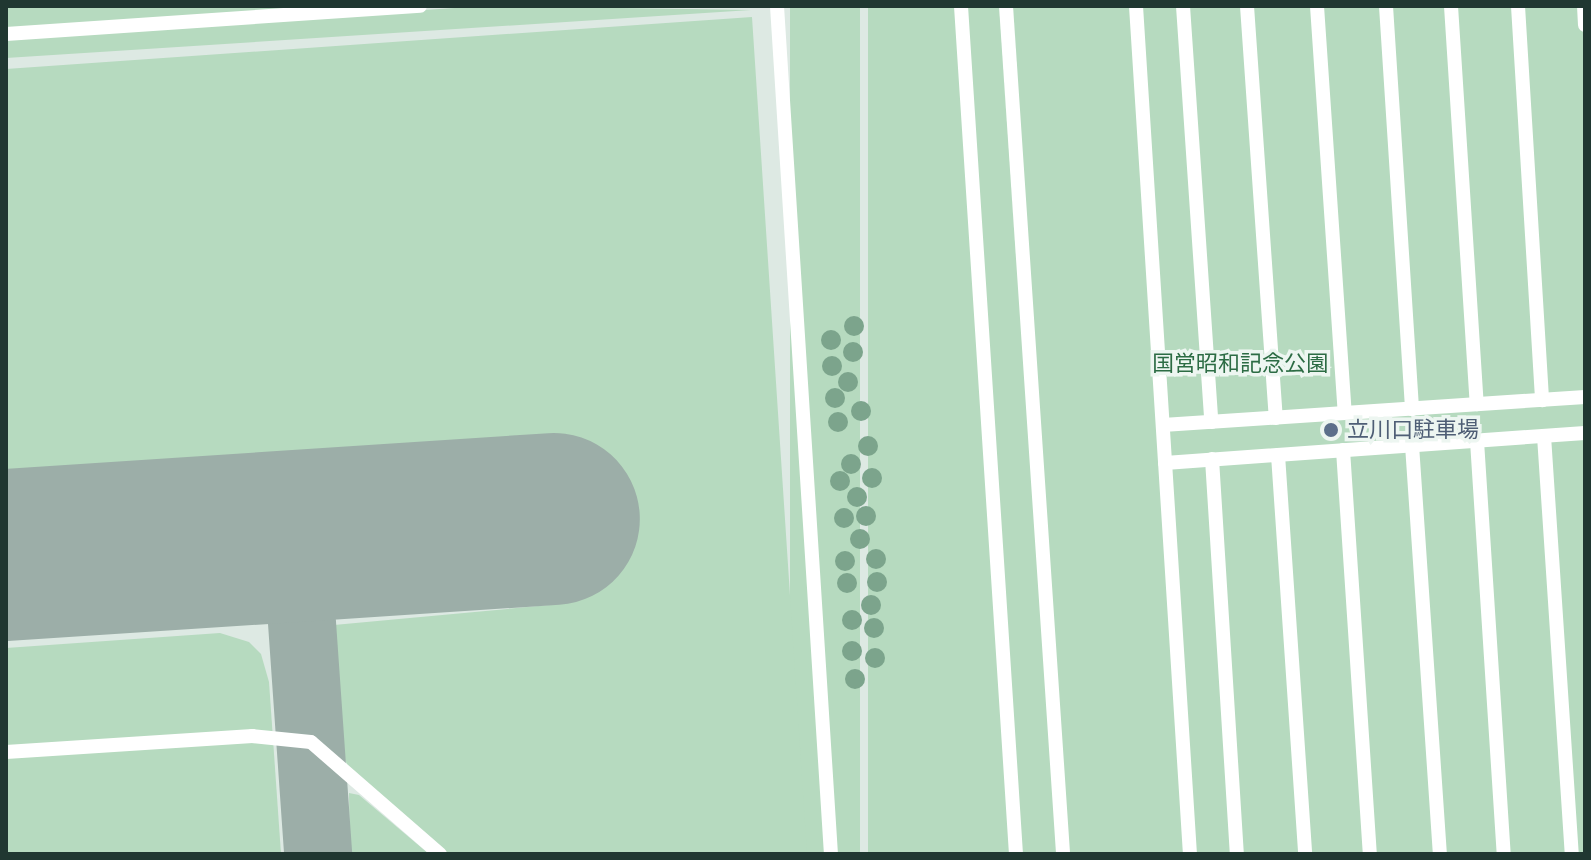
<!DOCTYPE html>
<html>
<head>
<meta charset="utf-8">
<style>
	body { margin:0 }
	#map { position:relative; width:1591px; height:860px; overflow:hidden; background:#dde9e3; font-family:"Fira Sans Condensed","Noto Sans JP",sans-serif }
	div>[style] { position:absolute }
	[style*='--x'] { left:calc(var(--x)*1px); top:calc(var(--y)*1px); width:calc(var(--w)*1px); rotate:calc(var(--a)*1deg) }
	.green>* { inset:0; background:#b6dabf; transform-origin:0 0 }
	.taxiway>* { height:68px; margin:-34px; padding:0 34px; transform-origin:34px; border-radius:34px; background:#9caea8 }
	.runway>* { height:172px; margin:-86px; padding:0 86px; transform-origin:86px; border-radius:86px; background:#9caea8 }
	.service>* { height:14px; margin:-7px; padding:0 7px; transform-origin:7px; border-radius:7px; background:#fff }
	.trees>* { width:20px; height:20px; margin:-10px; border-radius:50%; background:#7ca48c }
	.dots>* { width:22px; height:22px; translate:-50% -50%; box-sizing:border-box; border:4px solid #edf6f1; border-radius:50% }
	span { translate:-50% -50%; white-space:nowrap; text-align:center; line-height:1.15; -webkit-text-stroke:7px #edf6f1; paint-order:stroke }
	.park-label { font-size:22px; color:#2c6c44 }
	.service-label { font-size:22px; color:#4e5e75 }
	.left { translate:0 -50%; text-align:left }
	.frame { position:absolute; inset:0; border:8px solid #203731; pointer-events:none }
</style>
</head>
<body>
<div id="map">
	<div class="green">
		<div style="clip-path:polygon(6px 6px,330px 6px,6px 28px)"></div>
		<div style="clip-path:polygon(484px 6px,751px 10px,6px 58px,6px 38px)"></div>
		<div style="left:790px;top:6px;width:70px;height:850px"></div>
		<div style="left:868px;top:6px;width:717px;height:850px"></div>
		<div style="clip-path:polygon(752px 17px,807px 854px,449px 854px,349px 769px,343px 755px,334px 625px,560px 604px,550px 439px,6px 474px,6px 69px)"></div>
		<div style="clip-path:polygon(220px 633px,249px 642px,261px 654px,269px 682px,281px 854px,6px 854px,6px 648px)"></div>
		<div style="clip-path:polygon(349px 793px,359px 795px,429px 854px,350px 854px)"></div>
	</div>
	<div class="taxiway">
		<div style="--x:296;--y:537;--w:318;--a:86"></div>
	</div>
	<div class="runway">
		<div style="--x:6;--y:555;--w:549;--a:-3.76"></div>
	</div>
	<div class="service">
		<div style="--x:777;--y:6;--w:850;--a:86.36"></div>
		<div style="--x:961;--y:6;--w:850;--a:86.29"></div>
		<div style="--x:1006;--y:6;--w:850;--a:86.15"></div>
		<div style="--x:1136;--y:6;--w:850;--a:86.36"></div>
		<div style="--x:1183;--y:6;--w:417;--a:86.1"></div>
		<div style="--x:1247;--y:6;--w:413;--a:86"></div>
		<div style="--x:1317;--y:6;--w:408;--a:86.1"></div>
		<div style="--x:1386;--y:6;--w:404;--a:86.3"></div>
		<div style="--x:1451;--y:6;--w:399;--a:86.3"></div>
		<div style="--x:1518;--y:6;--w:395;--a:86.5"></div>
		<div style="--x:1584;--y:6;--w:19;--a:87"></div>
		<div style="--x:6;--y:34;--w:415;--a:-3.9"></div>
		<div style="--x:1163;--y:425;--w:423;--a:-3.8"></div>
		<div style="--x:1544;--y:436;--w:419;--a:86.2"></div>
		<div style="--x:1477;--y:441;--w:414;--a:86.3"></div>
		<div style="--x:1412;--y:445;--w:410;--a:86.1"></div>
		<div style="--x:1343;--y:450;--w:405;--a:86.2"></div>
		<div style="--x:1278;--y:455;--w:400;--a:86.1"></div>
		<div style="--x:1212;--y:459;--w:396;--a:86.4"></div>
		<div style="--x:1165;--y:463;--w:421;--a:-4.1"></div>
		<div style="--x:6;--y:752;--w:247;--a:-3.7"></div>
		<div style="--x:252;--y:736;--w:59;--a:5.8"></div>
		<div style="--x:311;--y:742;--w:171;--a:41"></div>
	</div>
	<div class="trees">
		<div style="left:854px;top:326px"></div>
		<div style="left:831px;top:340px"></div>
		<div style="left:853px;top:352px"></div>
		<div style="left:832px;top:366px"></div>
		<div style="left:848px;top:382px"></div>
		<div style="left:835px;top:398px"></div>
		<div style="left:861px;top:411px"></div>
		<div style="left:838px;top:422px"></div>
		<div style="left:868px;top:446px"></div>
		<div style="left:851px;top:464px"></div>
		<div style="left:872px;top:478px"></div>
		<div style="left:840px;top:481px"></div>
		<div style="left:857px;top:497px"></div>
		<div style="left:866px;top:516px"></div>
		<div style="left:844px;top:518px"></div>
		<div style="left:860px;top:539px"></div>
		<div style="left:876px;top:559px"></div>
		<div style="left:845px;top:561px"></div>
		<div style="left:877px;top:582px"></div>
		<div style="left:847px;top:583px"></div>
		<div style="left:871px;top:605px"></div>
		<div style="left:852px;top:620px"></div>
		<div style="left:874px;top:628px"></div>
		<div style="left:852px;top:651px"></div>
		<div style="left:875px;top:658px"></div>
		<div style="left:855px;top:679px"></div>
	</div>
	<div class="dots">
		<div style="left:1331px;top:430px;background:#5c6f8a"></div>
	</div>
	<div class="park-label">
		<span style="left:1240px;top:364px">国営昭和記念公園</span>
	</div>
	<div class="service-label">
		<span class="left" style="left:1347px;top:430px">立川口駐車場</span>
	</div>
	<div class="frame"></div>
</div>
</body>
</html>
